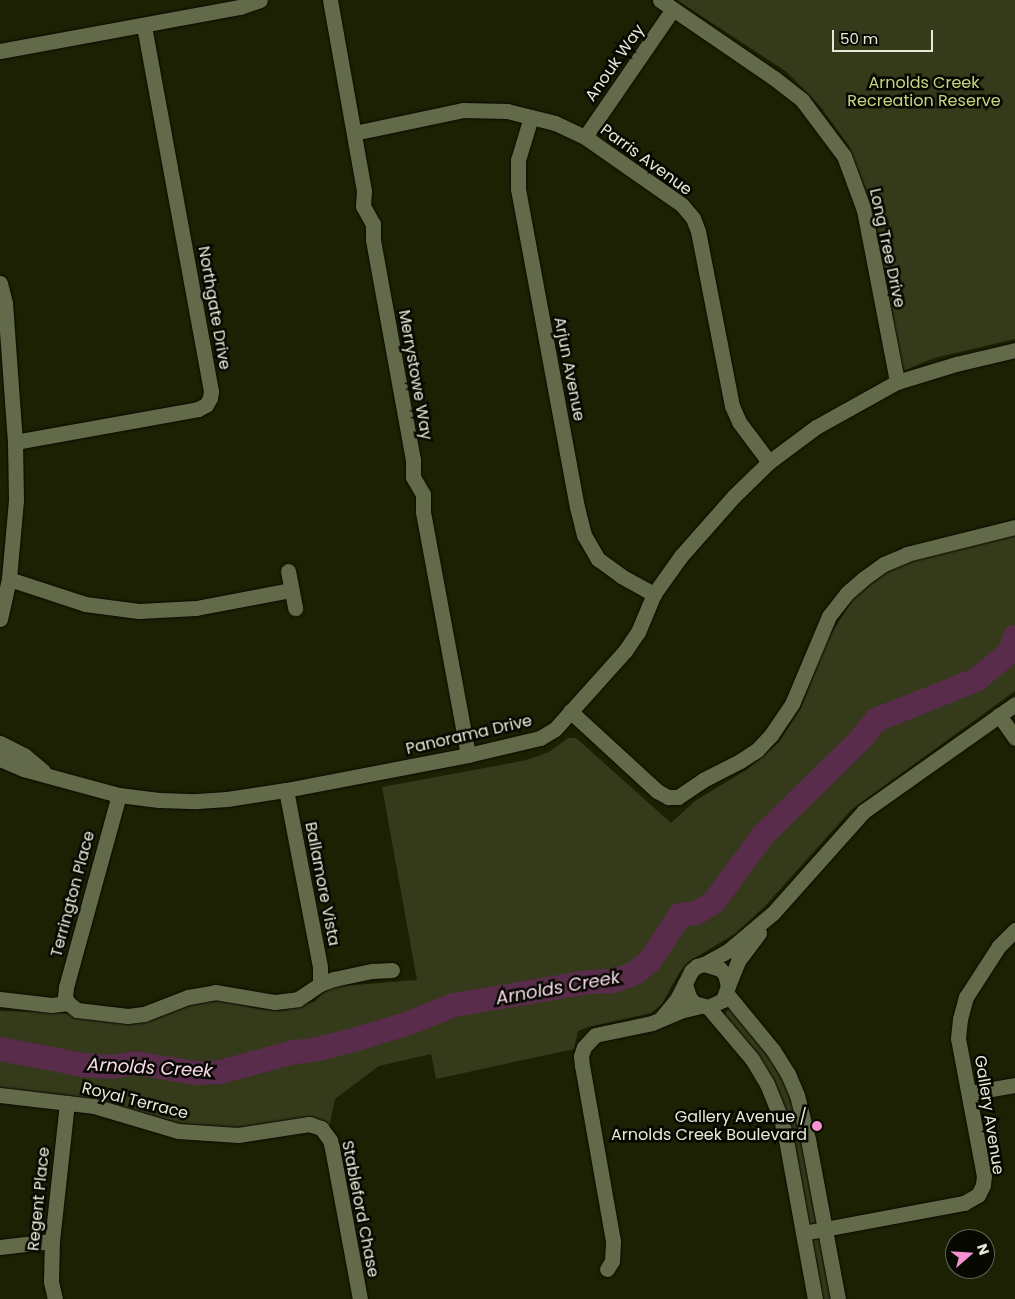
<!DOCTYPE html>
<html>
<head>
<meta charset="utf-8">
<style>
	body { margin:0 }
	#map { position:relative; width:1015px; height:1299px; overflow:hidden; background:#1c2103; font-family:Poppins,sans-serif }
	div>[style] { position:absolute }
	[style*='--x'] { left:calc(var(--x)*1px); top:calc(var(--y)*1px); width:calc(var(--w)*1px); rotate:calc(var(--a)*1deg) }
	.green>* { inset:0; background:#343a1a }
	.river>* { height:24px; margin:-12px; padding:0 12px; transform-origin:12px; border-radius:12px; background:#5a2c4b }
	.roads { filter:drop-shadow(0 0 1px #070a00) drop-shadow(0 0 1px #070a00) }
	.minor>* { height:15px; margin:-7.5px; padding:0 7.5px; transform-origin:7.5px; border-radius:7.5px; background:#636a4a }
	.dots>* { width:14px; height:14px; translate:-50% -50%; box-sizing:border-box; border:2px solid #070901; border-radius:50% }
	span { translate:-50% -50%; white-space:nowrap; text-align:center; line-height:1.15; -webkit-text-stroke:5px #070901; paint-order:stroke }
	.street-label { font-size:16px; color:#e5ead8 }
	.park-label { font-size:16px; color:#c5d681 }
	.poi-label { font-size:16px; color:#e5ead8 }
	.right { translate:-100% -50%; text-align:right }
	.water-label { font-size:18px; color:#f9d8eb; font-style:italic }
	.north { position:absolute; left:945px; top:1229px; width:50px; height:50px; box-sizing:border-box; background:#070901; border:1px solid #606357; border-radius:50%; rotate:71deg; font-size:14px; font-weight:700; line-height:20px; text-align:center; color:#e5ead8 }
	.north::after { content:''; display:block; margin:auto; width:18px; height:22px; background:#f591d2; clip-path:polygon(50% 0,100% 100%,50% 72%,0 100%) }
	.scale { position:absolute; left:832px; top:30px; width:101px; height:22px; box-sizing:border-box; border:2px solid #e5ead8; border-top:0; padding-left:6px; font-size:15px; line-height:18px; white-space:nowrap; color:#e5ead8; -webkit-text-stroke:4px #070901; paint-order:stroke }
</style>
</head>
<body>
<div id="map">
	<div class="green">
		<div style="clip-path:polygon(677px 0,1015px 0,1015px 339px,934px 358px,903px 371px,873px 209px,849px 146px,819px 105px,787px 72px)"></div>
		<div style="clip-path:polygon(1015px 534px,1015px 691px,851px 810px,765px 906px,736px 933px,690px 961px,679px 973px,662px 1004px,651px 1013px,588px 1027px,578px 1031px,574px 1049px,436px 1079px,431px 1054px,379px 1066px,335px 1099px,329px 1128px,282px 1126px,195px 1130px,110px 1104px,65px 1095px,0 1088px,0 1011px,55px 1012px,109px 1021px,188px 1002px,224px 1001px,258px 1009px,282px 1011px,314px 1002px,329px 987px,417px 980px,382px 787px,527px 760px,549px 752px,568px 738px,576px 738px,671px 823px,695px 801px,748px 769px,779px 742px,801px 708px,826px 642px,855px 596px,886px 573px,914px 559px)"></div>
		<div style="clip-path:polygon(732px 1005px,740px 1020px,771px 1061px,785px 1084px,797px 1113px,833px 1299px,820px 1299px,782px 1108px,714px 1020px,725px 1014px)"></div>
	</div>
	<div class="river">
		<div style="--x:0;--y:1049;--w:85;--a:10.9"></div>
		<div style="--x:83;--y:1065;--w:29;--a:4"></div>
		<div style="--x:112;--y:1067;--w:23;--a:-10"></div>
		<div style="--x:135;--y:1063;--w:62;--a:9.3"></div>
		<div style="--x:196;--y:1073;--w:24;--a:-2"></div>
		<div style="--x:220;--y:1072;--w:77;--a:-15.1"></div>
		<div style="--x:294;--y:1052;--w:20;--a:-6"></div>
		<div style="--x:314;--y:1050;--w:44;--a:-14.3"></div>
		<div style="--x:357;--y:1039;--w:54;--a:-17.1"></div>
		<div style="--x:409;--y:1023;--w:48;--a:-21.8"></div>
		<div style="--x:454;--y:1005;--w:136;--a:-9.7"></div>
		<div style="--x:588;--y:982;--w:26;--a:-2"></div>
		<div style="--x:614;--y:981;--w:22;--a:-21"></div>
		<div style="--x:635;--y:973;--w:19;--a:-39"></div>
		<div style="--x:650;--y:961;--w:55;--a:-56.9"></div>
		<div style="--x:680;--y:915;--w:16;--a:-7"></div>
		<div style="--x:696;--y:913;--w:21;--a:-31"></div>
		<div style="--x:714;--y:902;--w:83;--a:-53.8"></div>
		<div style="--x:763;--y:835;--w:137;--a:-44.4"></div>
		<div style="--x:861;--y:739;--w:24;--a:-52"></div>
		<div style="--x:876;--y:720;--w:108;--a:-21.8"></div>
		<div style="--x:976;--y:680;--w:44;--a:-39.5"></div>
		<div style="--x:1010;--y:652;--w:16;--a:-72"></div>
	</div>
	<div class="roads">
		<div class="minor">
			<div style="--x:330;--y:0;--w:194;--a:79.9"></div>
			<div style="--x:364;--y:191;--w:15;--a:94"></div>
			<div style="--x:363;--y:206;--w:21;--a:61"></div>
			<div style="--x:373;--y:224;--w:16;--a:90"></div>
			<div style="--x:373;--y:240;--w:224;--a:79.7"></div>
			<div style="--x:413;--y:460;--w:17;--a:90"></div>
			<div style="--x:413;--y:477;--w:20;--a:60"></div>
			<div style="--x:423;--y:494;--w:18;--a:90"></div>
			<div style="--x:423;--y:512;--w:247;--a:79.5"></div>
			<div style="--x:660;--y:0;--w:138;--a:34.4"></div>
			<div style="--x:774;--y:78;--w:36;--a:38"></div>
			<div style="--x:802;--y:100;--w:70;--a:53.1"></div>
			<div style="--x:844;--y:156;--w:58;--a:69.7"></div>
			<div style="--x:864;--y:210;--w:175;--a:79.1"></div>
			<div style="--x:0;--y:51;--w:244;--a:-10.4"></div>
			<div style="--x:240;--y:7;--w:21;--a:-19"></div>
			<div style="--x:531;--y:117;--w:45;--a:106.8"></div>
			<div style="--x:518;--y:160;--w:29;--a:90"></div>
			<div style="--x:518;--y:189;--w:323;--a:79.5"></div>
			<div style="--x:577;--y:507;--w:29;--a:76"></div>
			<div style="--x:584;--y:535;--w:28;--a:60"></div>
			<div style="--x:598;--y:559;--w:29;--a:36"></div>
			<div style="--x:621;--y:576;--w:38;--a:29"></div>
			<div style="--x:354;--y:133;--w:111;--a:-11.9"></div>
			<div style="--x:463;--y:110;--w:44;--a:1.3"></div>
			<div style="--x:507;--y:111;--w:49;--a:14"></div>
			<div style="--x:555;--y:123;--w:33;--a:25"></div>
			<div style="--x:585;--y:137;--w:118;--a:35"></div>
			<div style="--x:682;--y:205;--w:17;--a:50"></div>
			<div style="--x:693;--y:218;--w:14;--a:69"></div>
			<div style="--x:698;--y:231;--w:178;--a:79"></div>
			<div style="--x:732;--y:406;--w:17;--a:66"></div>
			<div style="--x:739;--y:422;--w:50;--a:53.1"></div>
			<div style="--x:585;--y:137;--w:155;--a:-55.5"></div>
			<div style="--x:0;--y:283;--w:21;--a:76"></div>
			<div style="--x:5;--y:303;--w:139;--a:85.9"></div>
			<div style="--x:15;--y:442;--w:58;--a:89"></div>
			<div style="--x:16;--y:500;--w:79;--a:95.1"></div>
			<div style="--x:9;--y:579;--w:41;--a:102.7"></div>
			<div style="--x:15;--y:442;--w:186;--a:-10.2"></div>
			<div style="--x:198;--y:409;--w:9;--a:-27"></div>
			<div style="--x:206;--y:405;--w:8;--a:-60"></div>
			<div style="--x:210;--y:398;--w:7;--a:-82"></div>
			<div style="--x:211;--y:391;--w:372;--a:-100.4"></div>
			<div style="--x:288;--y:571;--w:38;--a:79"></div>
			<div style="--x:9;--y:579;--w:80;--a:18.2"></div>
			<div style="--x:85;--y:604;--w:54;--a:7.4"></div>
			<div style="--x:139;--y:611;--w:57;--a:-3"></div>
			<div style="--x:196;--y:608;--w:97;--a:-10.7"></div>
			<div style="--x:570;--y:711;--w:118;--a:42.6"></div>
			<div style="--x:657;--y:791;--w:13;--a:29"></div>
			<div style="--x:668;--y:797;--w:10;--a:0"></div>
			<div style="--x:678;--y:797;--w:30;--a:-34"></div>
			<div style="--x:703;--y:780;--w:42;--a:-27.2"></div>
			<div style="--x:740;--y:761;--w:20;--a:-33"></div>
			<div style="--x:757;--y:750;--w:21;--a:-47"></div>
			<div style="--x:771;--y:735;--w:37;--a:-56"></div>
			<div style="--x:792;--y:704;--w:95;--a:-67.2"></div>
			<div style="--x:829;--y:616;--w:29;--a:-52"></div>
			<div style="--x:847;--y:593;--w:21;--a:-41"></div>
			<div style="--x:863;--y:579;--w:26;--a:-36"></div>
			<div style="--x:884;--y:564;--w:25;--a:-23"></div>
			<div style="--x:907;--y:554;--w:111;--a:-14"></div>
			<div style="--x:999;--y:715;--w:28;--a:55"></div>
			<div style="--x:0;--y:743;--w:27;--a:27"></div>
			<div style="--x:24;--y:755;--w:25;--a:40"></div>
			<div style="--x:0;--y:759;--w:25;--a:23"></div>
			<div style="--x:23;--y:769;--w:99;--a:15.2"></div>
			<div style="--x:119;--y:795;--w:40;--a:7.1"></div>
			<div style="--x:159;--y:800;--w:38;--a:2"></div>
			<div style="--x:197;--y:801;--w:30;--a:-4"></div>
			<div style="--x:227;--y:799;--w:60;--a:-8.7"></div>
			<div style="--x:286;--y:790;--w:185;--a:-10.9"></div>
			<div style="--x:468;--y:755;--w:74;--a:-13.3"></div>
			<div style="--x:540;--y:738;--w:17;--a:-31"></div>
			<div style="--x:555;--y:729;--w:105;--a:-48.1"></div>
			<div style="--x:625;--y:651;--w:23;--a:-56"></div>
			<div style="--x:638;--y:632;--w:41;--a:-67.2"></div>
			<div style="--x:654;--y:594;--w:47;--a:-54.6"></div>
			<div style="--x:681;--y:556;--w:80;--a:-48.5"></div>
			<div style="--x:734;--y:496;--w:49;--a:-44.2"></div>
			<div style="--x:769;--y:462;--w:59;--a:-36.7"></div>
			<div style="--x:816;--y:427;--w:93;--a:-29.1"></div>
			<div style="--x:897;--y:382;--w:62;--a:-17"></div>
			<div style="--x:956;--y:364;--w:61;--a:-13.3"></div>
			<div style="--x:286;--y:790;--w:180;--a:79.1"></div>
			<div style="--x:320;--y:967;--w:17;--a:90"></div>
			<div style="--x:704;--y:964;--w:29;--a:-29"></div>
			<div style="--x:729;--y:950;--w:57;--a:-40.1"></div>
			<div style="--x:773;--y:913;--w:137;--a:-48.3"></div>
			<div style="--x:864;--y:811;--w:185;--a:-35.3"></div>
			<div style="--x:728;--y:986;--w:27;--a:-68"></div>
			<div style="--x:738;--y:961;--w:35;--a:-53"></div>
			<div style="--x:727;--y:994;--w:72;--a:50.6"></div>
			<div style="--x:773;--y:1050;--w:28;--a:58"></div>
			<div style="--x:788;--y:1074;--w:23;--a:67"></div>
			<div style="--x:797;--y:1095;--w:45;--a:76"></div>
			<div style="--x:808;--y:1139;--w:163;--a:79.4"></div>
			<div style="--x:0;--y:999;--w:52;--a:6.6"></div>
			<div style="--x:52;--y:1005;--w:16;--a:-7"></div>
			<div style="--x:68;--y:1003;--w:11;--a:38"></div>
			<div style="--x:77;--y:1010;--w:51;--a:6.7"></div>
			<div style="--x:128;--y:1016;--w:16;--a:-7"></div>
			<div style="--x:144;--y:1014;--w:47;--a:-21.1"></div>
			<div style="--x:188;--y:997;--w:27;--a:-10"></div>
			<div style="--x:215;--y:992;--w:61;--a:9.5"></div>
			<div style="--x:275;--y:1002;--w:23;--a:-7"></div>
			<div style="--x:298;--y:999;--w:27;--a:-34"></div>
			<div style="--x:320;--y:984;--w:15;--a:-20"></div>
			<div style="--x:334;--y:979;--w:40;--a:-12"></div>
			<div style="--x:373;--y:971;--w:19;--a:-3"></div>
			<div style="--x:68;--y:1003;--w:7;--a:-117"></div>
			<div style="--x:65;--y:997;--w:10;--a:-84"></div>
			<div style="--x:66;--y:987;--w:199;--a:-74.6"></div>
			<div style="--x:708;--y:1007;--w:68;--a:49.8"></div>
			<div style="--x:752;--y:1059;--w:29;--a:59"></div>
			<div style="--x:767;--y:1084;--w:31;--a:68"></div>
			<div style="--x:779;--y:1113;--w:22;--a:74"></div>
			<div style="--x:785;--y:1134;--w:168;--a:79.7"></div>
			<div style="--x:662;--y:1017;--w:23;--a:-50"></div>
			<div style="--x:677;--y:999;--w:31;--a:-63"></div>
			<div style="--x:691;--y:971;--w:8;--a:-40"></div>
			<div style="--x:697;--y:966;--w:7;--a:-16"></div>
			<div style="--x:704;--y:964;--w:17;--a:17"></div>
			<div style="--x:720;--y:969;--w:7;--a:45"></div>
			<div style="--x:725;--y:974;--w:12;--a:76"></div>
			<div style="--x:728;--y:986;--w:15;--a:110"></div>
			<div style="--x:723;--y:1000;--w:17;--a:155"></div>
			<div style="--x:708;--y:1007;--w:15;--a:-164"></div>
			<div style="--x:694;--y:1003;--w:8;--a:-130"></div>
			<div style="--x:689;--y:997;--w:14;--a:-107"></div>
			<div style="--x:969;--y:1093;--w:47;--a:-9.9"></div>
			<div style="--x:0;--y:1095;--w:95;--a:6.7"></div>
			<div style="--x:94;--y:1106;--w:88;--a:16.6"></div>
			<div style="--x:178;--y:1131;--w:60;--a:3.8"></div>
			<div style="--x:238;--y:1135;--w:72;--a:-8.8"></div>
			<div style="--x:309;--y:1124;--w:13;--a:18"></div>
			<div style="--x:321;--y:1128;--w:15;--a:53"></div>
			<div style="--x:330;--y:1140;--w:8;--a:76"></div>
			<div style="--x:332;--y:1148;--w:154;--a:79.5"></div>
			<div style="--x:803;--y:1233;--w:164;--a:-10.6"></div>
			<div style="--x:964;--y:1203;--w:16;--a:-30"></div>
			<div style="--x:978;--y:1195;--w:11;--a:-63"></div>
			<div style="--x:983;--y:1185;--w:9;--a:-84"></div>
			<div style="--x:984;--y:1176;--w:140;--a:-100.7"></div>
			<div style="--x:958;--y:1038;--w:19;--a:-84"></div>
			<div style="--x:960;--y:1019;--w:23;--a:-75"></div>
			<div style="--x:966;--y:997;--w:61;--a:-57.1"></div>
			<div style="--x:999;--y:946;--w:23;--a:-45"></div>
			<div style="--x:0;--y:1247;--w:52;--a:-6.6"></div>
			<div style="--x:607;--y:1269;--w:9;--a:-58"></div>
			<div style="--x:612;--y:1261;--w:20;--a:-87"></div>
			<div style="--x:613;--y:1241;--w:178;--a:-100"></div>
			<div style="--x:582;--y:1066;--w:10;--a:-96"></div>
			<div style="--x:581;--y:1056;--w:9;--a:-72"></div>
			<div style="--x:584;--y:1047;--w:16;--a:-47"></div>
			<div style="--x:595;--y:1035;--w:58;--a:-11.9"></div>
			<div style="--x:652;--y:1023;--w:30;--a:-23"></div>
			<div style="--x:680;--y:1011;--w:21;--a:-14"></div>
			<div style="--x:55;--y:1299;--w:18;--a:-103"></div>
			<div style="--x:51;--y:1281;--w:40;--a:-88.6"></div>
			<div style="--x:52;--y:1241;--w:139;--a:-83.8"></div>
		</div>
	</div>
	<div class="dots">
		<div style="left:817px;top:1126px;background:#f591d2"></div>
	</div>
	<div class="street-label">
		<span style="left:615px;top:63px;rotate:-55deg">Anouk Way</span>
		<span style="left:646px;top:160px;rotate:36deg">Parris Avenue</span>
		<span style="left:887px;top:248px;rotate:78deg">Long Tree Drive</span>
		<span style="left:214px;top:308px;rotate:80deg">Northgate Drive</span>
		<span style="left:569px;top:369px;rotate:79deg">Arjun Avenue</span>
		<span style="left:415px;top:375px;rotate:80deg">Merrystowe Way</span>
		<span style="left:469px;top:735px;rotate:-13deg">Panorama Drive</span>
		<span style="left:322px;top:884px;rotate:79deg">Ballamore Vista</span>
		<span style="left:73px;top:894px;rotate:-75deg">Terrington Place</span>
		<span style="left:135px;top:1101px;rotate:14deg">Royal Terrace</span>
		<span style="left:989px;top:1115px;rotate:81deg">Gallery Avenue</span>
		<span style="left:39px;top:1199px;rotate:-84deg">Regent Place</span>
		<span style="left:360px;top:1209px;rotate:79deg">Stableford Chase</span>
	</div>
	<div class="park-label">
		<span style="left:924px;top:92px">Arnolds Creek<br>Recreation Reserve</span>
	</div>
	<div class="poi-label">
		<span class="right" style="left:807px;top:1126px">Gallery Avenue /<br>Arnolds Creek Boulevard</span>
	</div>
	<div class="water-label">
		<span style="left:558px;top:988px;rotate:-10deg">Arnolds Creek</span>
		<span style="left:150px;top:1068px;rotate:3deg">Arnolds Creek</span>
	</div>
	<div class="north">N</div>
	<div class="scale">50 m</div>
</div>
</body>
</html>
